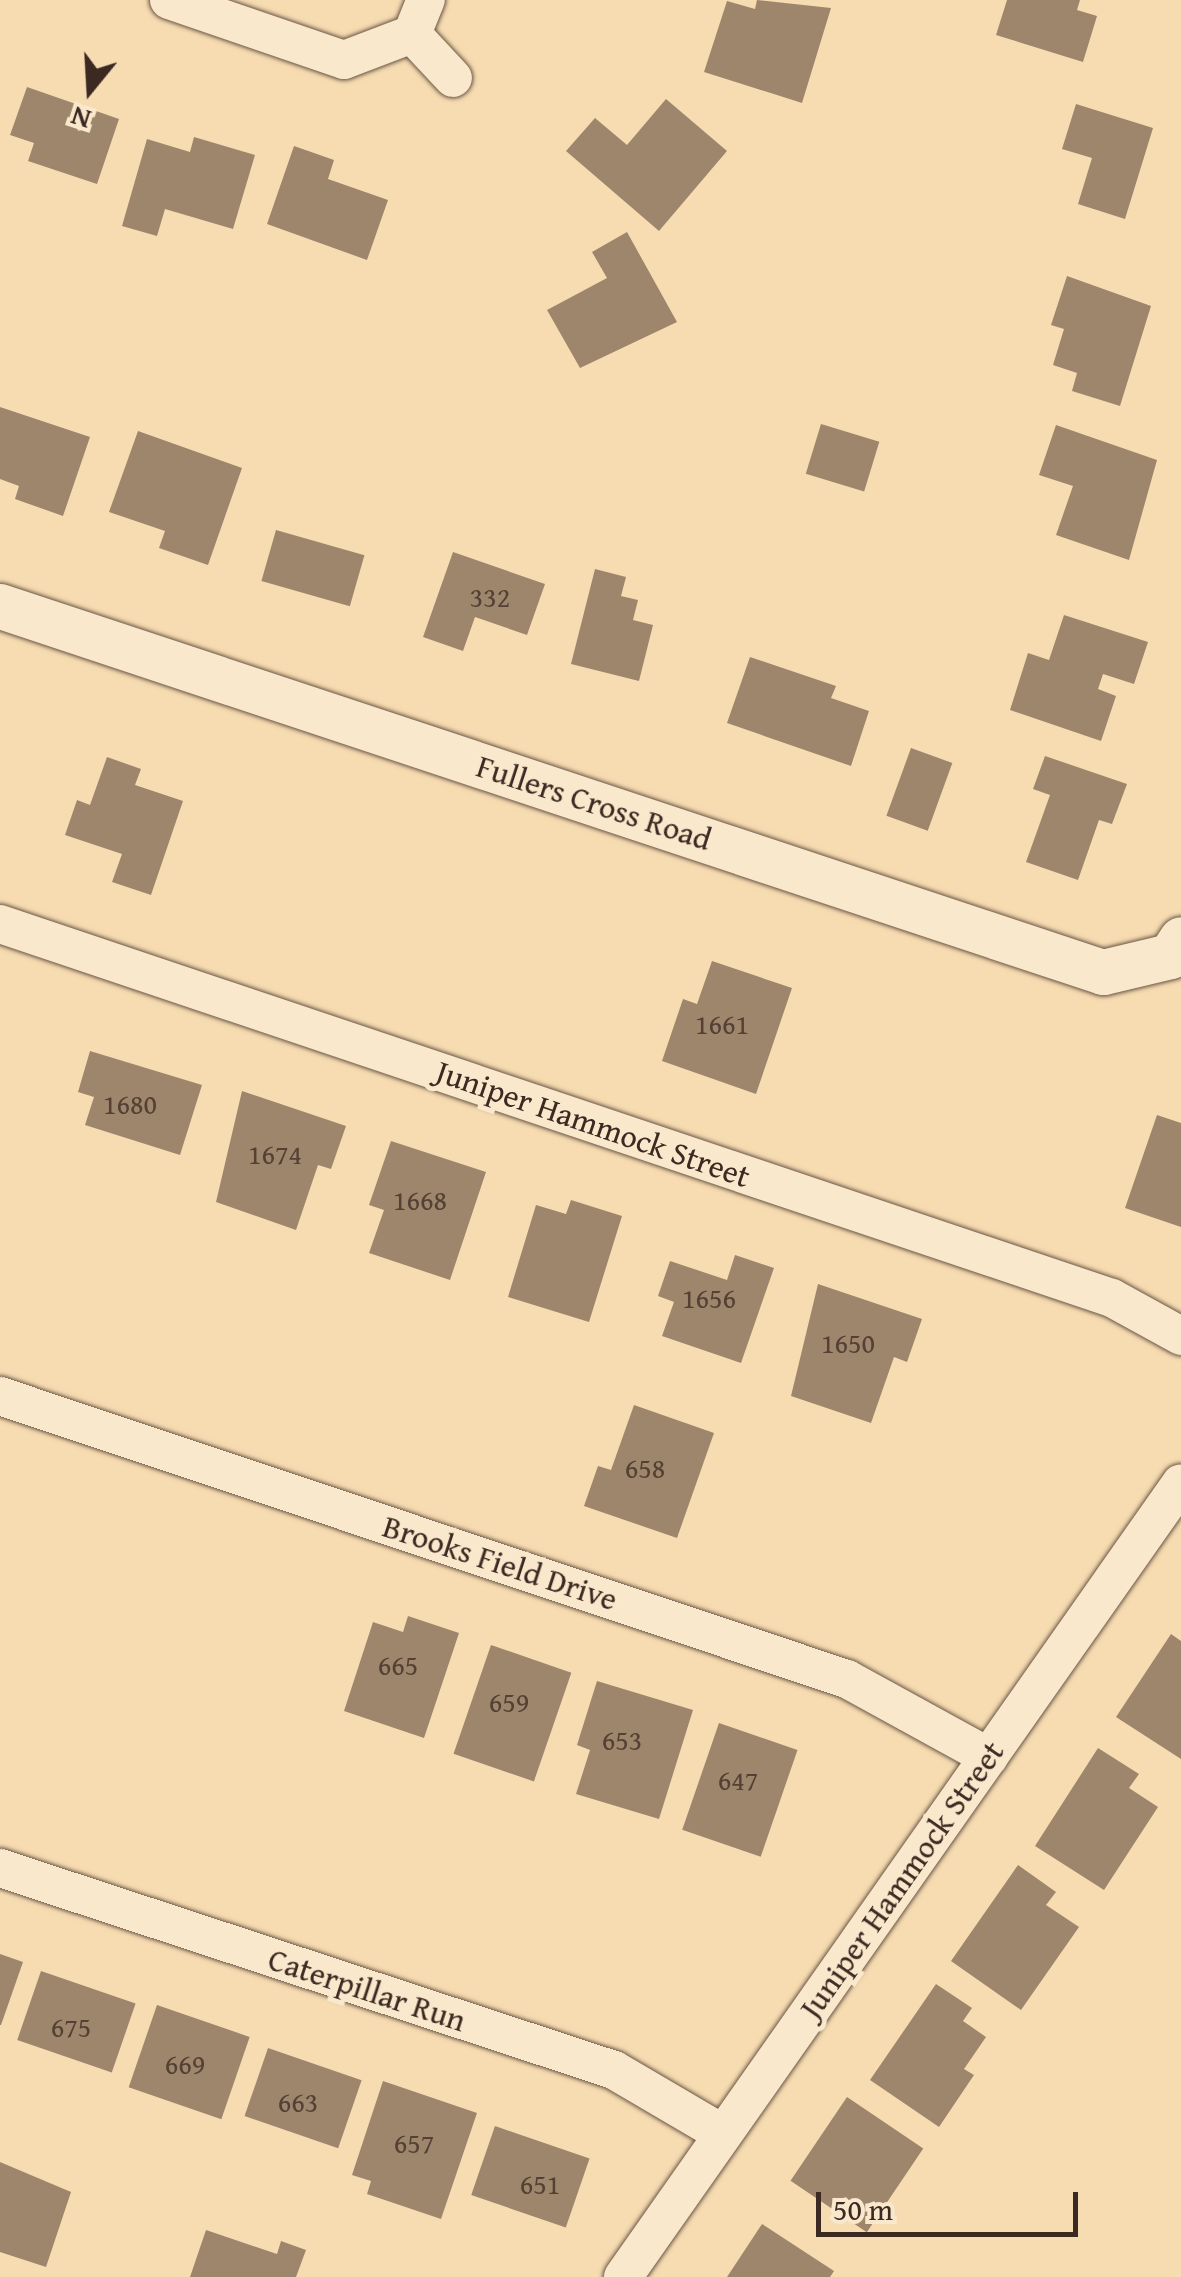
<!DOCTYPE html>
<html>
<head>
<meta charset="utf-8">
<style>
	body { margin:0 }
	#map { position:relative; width:1181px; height:2277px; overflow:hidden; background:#f7dcb1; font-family:"Gentium Book Plus",serif }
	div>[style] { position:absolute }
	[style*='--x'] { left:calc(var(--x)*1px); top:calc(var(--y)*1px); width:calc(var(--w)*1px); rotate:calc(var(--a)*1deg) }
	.building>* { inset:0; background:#9d866c; transform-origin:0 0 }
	.roads { filter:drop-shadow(0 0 2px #6a5646) drop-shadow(0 0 2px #6a5646) }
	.minor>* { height:38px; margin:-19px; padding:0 19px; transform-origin:19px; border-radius:19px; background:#fae8cc }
	.tertiary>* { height:45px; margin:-22.5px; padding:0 22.5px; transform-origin:22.5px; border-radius:22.5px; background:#fae8cc }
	span { translate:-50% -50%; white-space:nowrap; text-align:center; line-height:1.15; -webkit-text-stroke:10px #fae8cc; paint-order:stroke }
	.number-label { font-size:28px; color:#544034 }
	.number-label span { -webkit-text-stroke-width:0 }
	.street-label { font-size:32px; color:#3b2922 }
	.north { position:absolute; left:40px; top:40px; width:100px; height:100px; -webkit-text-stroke:8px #fae8cc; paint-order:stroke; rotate:198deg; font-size:28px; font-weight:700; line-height:40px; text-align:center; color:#3b2922 }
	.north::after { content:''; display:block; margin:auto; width:35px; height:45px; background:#3b2922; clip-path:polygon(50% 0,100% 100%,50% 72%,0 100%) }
	.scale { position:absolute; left:816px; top:2192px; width:262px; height:45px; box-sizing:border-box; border:5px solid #3b2922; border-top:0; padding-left:12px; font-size:30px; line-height:35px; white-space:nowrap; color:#3b2922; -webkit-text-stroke:8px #fae8cc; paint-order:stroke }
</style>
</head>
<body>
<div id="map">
	<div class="building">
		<div style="clip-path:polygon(757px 0,831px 8px,802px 103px,704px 72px,727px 1px,755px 9px)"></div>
		<div style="clip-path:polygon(1007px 0,1080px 0,1077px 10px,1097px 16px,1083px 62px,996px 35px)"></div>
		<div style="clip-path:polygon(27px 87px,119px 119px,97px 184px,28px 161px,34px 143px,10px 135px)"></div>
		<div style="clip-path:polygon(666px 99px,727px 151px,659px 231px,566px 151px,595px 118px,627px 145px)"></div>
		<div style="clip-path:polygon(1076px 104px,1153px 128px,1125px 219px,1078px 204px,1092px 158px,1062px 149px)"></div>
		<div style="clip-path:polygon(194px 137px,255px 155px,233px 229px,165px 209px,157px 236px,122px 226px,147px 139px,190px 152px)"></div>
		<div style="clip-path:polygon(294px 146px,334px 160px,328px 179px,388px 200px,367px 260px,267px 224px)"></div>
		<div style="clip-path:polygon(627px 232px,677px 322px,580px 368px,547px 310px,607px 278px,592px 252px)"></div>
		<div style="clip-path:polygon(1067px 276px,1151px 306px,1120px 406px,1072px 391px,1077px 373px,1053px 365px,1064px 329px,1051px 325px)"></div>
		<div style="clip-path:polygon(0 407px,90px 437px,63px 516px,15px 499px,19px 486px,0 479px)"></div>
		<div style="left:821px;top:424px;width:61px;height:52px;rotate:17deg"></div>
		<div style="clip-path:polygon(1056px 425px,1157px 460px,1129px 560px,1056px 535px,1073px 486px,1039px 475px)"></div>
		<div style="clip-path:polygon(138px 431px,242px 468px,208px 565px,159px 548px,165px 531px,109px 512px)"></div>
		<div style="left:276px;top:530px;width:92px;height:53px;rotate:16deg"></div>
		<div style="clip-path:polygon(453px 552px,545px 584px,527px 635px,475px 617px,463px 651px,423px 637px)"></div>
		<div style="clip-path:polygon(595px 569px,626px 577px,621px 596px,638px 600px,633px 620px,653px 625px,639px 681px,571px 664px)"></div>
		<div style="clip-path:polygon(1064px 615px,1148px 642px,1134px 684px,1103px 674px,1098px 689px,1116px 696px,1101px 741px,1010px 710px,1028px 653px,1049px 660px)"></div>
		<div style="clip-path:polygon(750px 657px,836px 686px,831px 698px,869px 711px,851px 766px,727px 723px)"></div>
		<div style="left:911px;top:748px;width:44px;height:72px;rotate:20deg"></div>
		<div style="clip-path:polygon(1045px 756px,1127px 784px,1112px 824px,1099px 820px,1078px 880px,1026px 862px,1050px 795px,1033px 789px)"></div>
		<div style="clip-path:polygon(107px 757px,141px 769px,135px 785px,183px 801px,151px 895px,112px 882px,122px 854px,65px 835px,77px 800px,90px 805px)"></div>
		<div style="clip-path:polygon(712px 961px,792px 988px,756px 1094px,662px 1061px,683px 999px,697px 1004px)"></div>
		<div style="clip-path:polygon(90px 1051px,202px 1085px,180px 1155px,85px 1125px,94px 1097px,78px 1092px)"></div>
		<div style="clip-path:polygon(242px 1091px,346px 1126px,331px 1169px,318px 1165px,296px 1230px,216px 1202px)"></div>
		<div style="clip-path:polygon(1157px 1115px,1181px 1123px,1181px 1227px,1125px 1208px)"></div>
		<div style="clip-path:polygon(391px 1141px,486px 1172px,450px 1280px,369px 1253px,384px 1210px,369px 1205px)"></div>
		<div style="clip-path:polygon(571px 1200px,622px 1216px,589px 1322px,508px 1297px,536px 1205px,566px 1214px)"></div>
		<div style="clip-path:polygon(735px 1255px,774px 1268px,741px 1363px,662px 1336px,674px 1302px,658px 1296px,670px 1261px,727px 1280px)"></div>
		<div style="clip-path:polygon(818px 1284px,922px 1319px,907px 1362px,894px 1357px,871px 1423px,791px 1396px)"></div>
		<div style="clip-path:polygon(634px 1405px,714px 1433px,677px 1538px,584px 1506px,598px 1466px,611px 1470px)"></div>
		<div style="clip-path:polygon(408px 1616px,459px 1633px,424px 1738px,344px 1711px,373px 1622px,403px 1632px)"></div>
		<div style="clip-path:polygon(1171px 1634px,1181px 1641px,1181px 1759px,1116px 1717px)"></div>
		<div style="left:491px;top:1645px;width:85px;height:115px;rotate:19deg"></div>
		<div style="clip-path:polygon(597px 1681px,693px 1710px,659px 1819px,576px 1794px,590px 1750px,577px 1745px)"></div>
		<div style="left:719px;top:1723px;width:83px;height:113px;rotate:19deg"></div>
		<div style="clip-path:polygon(1098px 1748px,1139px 1774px,1129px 1788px,1158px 1807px,1104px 1890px,1035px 1846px)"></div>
		<div style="clip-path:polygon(1018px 1865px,1056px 1892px,1046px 1905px,1079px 1927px,1021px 2010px,951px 1961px)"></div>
		<div style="clip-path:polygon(0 1954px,23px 1962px,1px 2025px,0 2025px)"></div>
		<div style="left:41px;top:1971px;width:100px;height:73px;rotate:19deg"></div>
		<div style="clip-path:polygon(936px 1984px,972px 2008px,963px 2021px,986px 2037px,964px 2069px,974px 2075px,939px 2127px,870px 2080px)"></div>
		<div style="left:157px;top:2005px;width:98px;height:87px;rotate:19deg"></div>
		<div style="left:268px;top:2048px;width:99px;height:72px;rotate:19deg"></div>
		<div style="clip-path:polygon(383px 2081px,477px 2113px,441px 2219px,367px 2194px,371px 2181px,352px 2175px)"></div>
		<div style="left:847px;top:2097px;width:92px;height:101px;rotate:34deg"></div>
		<div style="left:495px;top:2126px;width:100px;height:73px;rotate:19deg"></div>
		<div style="clip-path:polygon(0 2162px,71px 2192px,46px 2267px,0 2252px)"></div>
		<div style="clip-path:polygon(762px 2224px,834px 2271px,830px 2277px,727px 2277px)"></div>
		<div style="clip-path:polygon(206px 2230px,277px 2254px,281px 2241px,306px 2250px,296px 2277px,190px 2277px)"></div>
	</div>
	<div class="roads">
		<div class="minor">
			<div style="--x:169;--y:0;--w:185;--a:18.9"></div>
			<div style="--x:344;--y:60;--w:73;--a:-20.9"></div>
			<div style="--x:412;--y:34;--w:37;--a:-68"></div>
			<div style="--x:412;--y:34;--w:60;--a:47"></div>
			<div style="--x:0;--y:924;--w:1173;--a:18.59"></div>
			<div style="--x:1112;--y:1298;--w:79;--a:28.8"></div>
			<div style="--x:0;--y:1396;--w:893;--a:18.48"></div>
			<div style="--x:847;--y:1679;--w:162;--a:28.8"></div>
			<div style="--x:0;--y:1868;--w:646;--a:18.21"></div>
			<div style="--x:614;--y:2070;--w:126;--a:30.4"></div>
			<div style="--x:623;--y:2277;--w:970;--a:-54.9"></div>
		</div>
		<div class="tertiary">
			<div style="--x:0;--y:606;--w:1162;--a:18.36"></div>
			<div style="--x:1103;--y:972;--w:69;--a:-13.4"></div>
			<div style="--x:1170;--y:956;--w:20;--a:-57"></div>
		</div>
	</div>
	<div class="number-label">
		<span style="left:490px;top:597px">332</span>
		<span style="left:722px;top:1024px">1661</span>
		<span style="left:130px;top:1104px">1680</span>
		<span style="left:275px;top:1154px">1674</span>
		<span style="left:420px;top:1200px">1668</span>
		<span style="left:709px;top:1298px">1656</span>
		<span style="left:848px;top:1343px">1650</span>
		<span style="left:645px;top:1468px">658</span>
		<span style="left:398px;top:1665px">665</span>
		<span style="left:509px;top:1702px">659</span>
		<span style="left:622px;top:1740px">653</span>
		<span style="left:738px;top:1780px">647</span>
		<span style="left:71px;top:2027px">675</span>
		<span style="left:185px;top:2064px">669</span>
		<span style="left:298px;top:2102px">663</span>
		<span style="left:414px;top:2143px">657</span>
		<span style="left:540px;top:2184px">651</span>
	</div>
	<div class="street-label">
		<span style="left:594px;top:803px;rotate:18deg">Fullers Cross Road</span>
		<span style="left:593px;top:1124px;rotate:19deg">Juniper Hammock Street</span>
		<span style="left:500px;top:1563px;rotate:18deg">Brooks Field Drive</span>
		<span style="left:902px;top:1880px;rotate:-55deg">Juniper Hammock Street</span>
		<span style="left:367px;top:1990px;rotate:18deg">Caterpillar Run</span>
	</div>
	<div class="north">N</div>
	<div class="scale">50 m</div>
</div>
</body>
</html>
